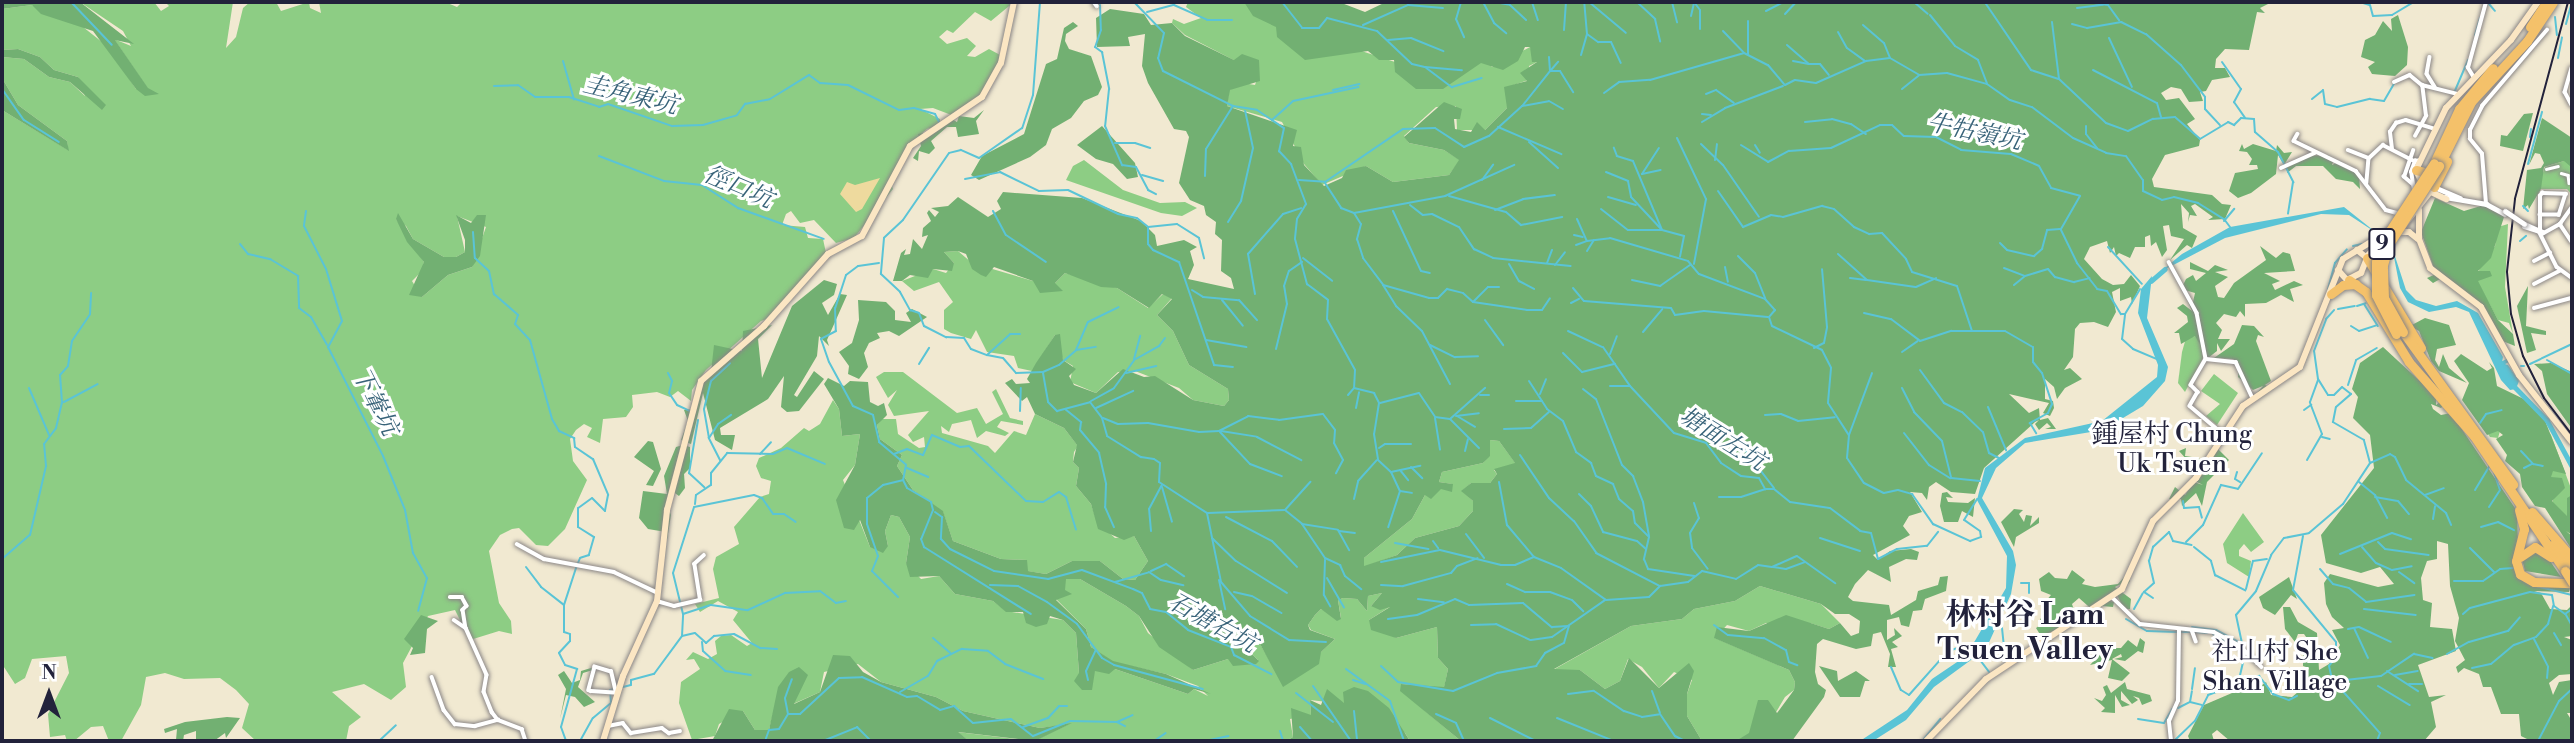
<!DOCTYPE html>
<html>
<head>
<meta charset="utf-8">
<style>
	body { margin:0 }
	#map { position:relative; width:2574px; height:743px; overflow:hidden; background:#f1e9d1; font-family:"Libre Bodoni","Noto Serif TC",serif }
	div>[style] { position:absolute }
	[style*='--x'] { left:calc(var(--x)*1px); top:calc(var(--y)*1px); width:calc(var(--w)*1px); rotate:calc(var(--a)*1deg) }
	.green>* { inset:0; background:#8dcd84 }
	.forest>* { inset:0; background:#72b072 }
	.sand>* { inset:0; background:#eeda9e }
	.water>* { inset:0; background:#5ac4d6 }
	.stream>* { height:2px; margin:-1px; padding:0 1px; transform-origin:1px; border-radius:1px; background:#5ac4d6 }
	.canal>* { height:3.5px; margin:-1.75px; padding:0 1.75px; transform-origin:1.75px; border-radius:1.75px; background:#5ac4d6 }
	.river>* { height:4.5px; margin:-2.25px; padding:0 2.25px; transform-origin:2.25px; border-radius:2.25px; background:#5ac4d6 }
	.roads { filter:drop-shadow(0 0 2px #8a8686) drop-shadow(0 0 2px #8a8686) }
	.pedestrian>* { height:2.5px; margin:-1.25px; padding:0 1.25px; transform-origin:1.25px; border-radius:1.25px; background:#fff }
	.minor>* { height:3.5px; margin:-1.75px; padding:0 1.75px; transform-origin:1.75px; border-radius:1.75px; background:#fff }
	.tertiary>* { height:5px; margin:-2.5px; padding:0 2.5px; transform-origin:2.5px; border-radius:2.5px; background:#fff }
	.secondary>* { height:6px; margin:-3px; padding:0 3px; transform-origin:3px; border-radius:3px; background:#fbe6c3 }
	.motorway>* { height:9px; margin:-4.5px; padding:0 4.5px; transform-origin:4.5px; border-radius:4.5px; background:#f4c16a }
	.rail>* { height:2px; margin:-1px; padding:0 1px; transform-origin:1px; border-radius:1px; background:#22223b }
	.bridges { filter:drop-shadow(0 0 2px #8a8686) drop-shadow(0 0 2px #8a8686) }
	.tertiary-bridge>* { height:5px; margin:-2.5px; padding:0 2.5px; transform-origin:2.5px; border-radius:2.5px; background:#fff }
	.motorway-bridge>* { height:9px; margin:-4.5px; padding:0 4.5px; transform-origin:4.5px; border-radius:4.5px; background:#f4c16a }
	span { translate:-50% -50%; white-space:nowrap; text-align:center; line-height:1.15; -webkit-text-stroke:6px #fff; paint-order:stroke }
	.shield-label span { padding:2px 5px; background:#fff; border:2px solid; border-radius:5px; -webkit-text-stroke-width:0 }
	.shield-label { font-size:21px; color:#22223b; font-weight:700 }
	.water-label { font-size:24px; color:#386379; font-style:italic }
	.quarter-label { font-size:26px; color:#22223b }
	.district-label { font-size:30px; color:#22223b; font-weight:700 }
	.frame { position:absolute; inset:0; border:4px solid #22223b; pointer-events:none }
	.north { position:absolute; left:14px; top:659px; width:70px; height:70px; -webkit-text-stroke:5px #fff; paint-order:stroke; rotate:0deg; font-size:19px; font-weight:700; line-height:28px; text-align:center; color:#22223b }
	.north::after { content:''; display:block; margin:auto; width:24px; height:32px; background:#22223b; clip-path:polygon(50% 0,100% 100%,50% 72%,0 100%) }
</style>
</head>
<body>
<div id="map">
	<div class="green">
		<div style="clip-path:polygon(evenodd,80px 2px,154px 2px,161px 11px,169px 6px,165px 2px,233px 2px,226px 48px,236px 37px,243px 8px,250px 2px,276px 2px,281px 11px,309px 2px,310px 8px,321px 13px,319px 2px,445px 2px,457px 7px,462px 2px,1014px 2px,991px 21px,975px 12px,953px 33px,947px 30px,939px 37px,947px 44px,967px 38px,976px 46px,967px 56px,975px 57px,989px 49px,1002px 56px,984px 92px,954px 116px,933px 108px,920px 109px,940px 119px,940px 125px,927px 129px,909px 145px,890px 180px,893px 189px,854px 238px,836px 243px,814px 220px,800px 223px,791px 211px,786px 214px,782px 225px,805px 227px,808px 238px,823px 239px,826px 253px,772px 317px,761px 321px,706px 370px,692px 390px,691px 401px,678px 391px,670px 397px,657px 392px,632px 395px,633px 407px,626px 417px,603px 419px,600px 443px,587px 437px,592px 428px,584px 424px,576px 430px,570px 439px,573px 461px,587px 480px,565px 529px,548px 546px,536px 545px,519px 528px,512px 529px,500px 535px,489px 551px,499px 603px,511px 621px,512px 634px,499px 631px,470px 640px,455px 610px,428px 616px,403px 663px,406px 687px,391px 700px,364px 684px,332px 692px,361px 717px,349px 726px,346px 741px,256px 741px,242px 728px,249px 704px,236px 690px,220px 678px,184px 679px,165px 673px,146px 677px,141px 705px,121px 741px,109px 741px,103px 726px,91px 727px,74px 741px,67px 741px,65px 735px,50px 737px,48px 714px,69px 673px,66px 656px,32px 659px,25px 678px,15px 684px,2px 664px,2px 110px,68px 150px,67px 141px,18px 105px,2px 78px,2px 57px,24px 59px,49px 77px,70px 82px,85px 96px,78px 77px,54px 70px,40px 57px,18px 49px,2px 50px,2px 9px,32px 5px,78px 23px,107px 46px,136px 89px,148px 89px,114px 39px,131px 46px,123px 31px,80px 2px,457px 216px,486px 227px,472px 267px,448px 275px,422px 297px,412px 281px,422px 271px,424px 262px,396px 219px,406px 226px,413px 239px,444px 257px,456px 257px,465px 252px,457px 216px)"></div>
		<div style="clip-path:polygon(1188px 2px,1244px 2px,1267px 20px,1398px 63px,1489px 63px,1492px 67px,1530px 47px,1537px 62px,1529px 66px,1528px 80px,1508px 87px,1507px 108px,1485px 130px,1457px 130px,1456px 106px,1436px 107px,1404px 136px,1409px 143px,1444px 150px,1460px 160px,1449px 175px,1393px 182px,1366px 166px,1322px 185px,1304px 164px,1282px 122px,1227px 106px,1229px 90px,1243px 83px,1255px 85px,1259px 73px,1185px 35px,1172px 23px,1173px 19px,1184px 24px,1201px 18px,1186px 7px)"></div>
		<div style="clip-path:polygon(2570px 159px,2572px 195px,2567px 189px,2537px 189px,2545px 167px)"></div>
		<div style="clip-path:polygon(1084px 160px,1123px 190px,1160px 203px,1185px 202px,1197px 208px,1182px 216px,1161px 213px,1066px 180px,1073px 166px)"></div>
		<div style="clip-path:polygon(2508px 224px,2505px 287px,2513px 334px,2509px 323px,2498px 320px,2477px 281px,2480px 266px,2495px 246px,2498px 227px)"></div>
		<div style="clip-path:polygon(958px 251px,972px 263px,1033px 281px,1055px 283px,1065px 273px,1117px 288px,1148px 308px,1163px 294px,1172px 298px,1157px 315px,1173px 331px,1189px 365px,1228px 389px,1229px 400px,1224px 406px,1193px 400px,1179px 388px,1135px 371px,1118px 372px,1096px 393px,1070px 382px,1073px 366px,1063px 360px,1055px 335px,1032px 371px,1018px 368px,1014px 356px,987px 352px,976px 330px,971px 339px,951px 333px,944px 329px,944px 310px,953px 302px,939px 282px,914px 291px,902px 281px,933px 269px,946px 273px,954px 263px,944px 252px)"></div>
		<div style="clip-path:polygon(2200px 335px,2203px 358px,2185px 392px,2178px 383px,2182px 352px,2186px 338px)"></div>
		<div style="clip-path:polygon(884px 372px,903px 372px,957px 413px,977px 408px,986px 424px,1003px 414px,992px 392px,996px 389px,1010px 418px,1023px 421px,1023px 425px,1001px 421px,997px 427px,1009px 433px,1005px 436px,986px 431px,977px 438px,971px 420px,952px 424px,949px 432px,941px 426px,942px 433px,988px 446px,995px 453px,1014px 431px,1026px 435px,1035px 414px,1064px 428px,1078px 446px,1074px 452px,1073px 462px,1079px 468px,1076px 486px,1091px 504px,1097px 522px,1115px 538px,1134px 536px,1148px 561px,1135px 580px,1123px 579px,1100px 561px,1072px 561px,1046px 574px,1027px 571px,1027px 560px,1001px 559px,953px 541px,943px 512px,913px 490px,897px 466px,902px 455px,880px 439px,877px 425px,882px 419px,896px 419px,898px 434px,919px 448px,925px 447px,924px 437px,913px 442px,908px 435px,929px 411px,894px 416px,888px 405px,897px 390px,888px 398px,876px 377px)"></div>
		<div style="clip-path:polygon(2214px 374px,2238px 393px,2217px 425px,2206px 416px,2220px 404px,2201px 391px)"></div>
		<div style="clip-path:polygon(833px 400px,839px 409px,842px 436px,860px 434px,855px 465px,843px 480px,870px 547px,888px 546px,885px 531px,891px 515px,899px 517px,910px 537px,906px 563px,921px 579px,939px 576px,955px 594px,993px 601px,1006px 611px,1063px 620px,1076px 633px,1079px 673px,1090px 683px,1095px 670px,1115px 669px,1188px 694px,1194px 689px,1208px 696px,1198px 686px,1166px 674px,1113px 662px,1091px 647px,1086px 629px,1056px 599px,1064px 591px,1065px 579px,1080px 579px,1126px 606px,1139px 616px,1148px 633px,1193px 670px,1228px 659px,1258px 660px,1239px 642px,1240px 635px,1259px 642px,1284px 686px,1335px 639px,1311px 630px,1308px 625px,1315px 615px,1321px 609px,1341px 618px,1338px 600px,1343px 598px,1357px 599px,1367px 611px,1368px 596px,1382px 593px,1371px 606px,1391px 606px,1369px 620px,1396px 638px,1437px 627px,1438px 658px,1448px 669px,1444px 688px,1401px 684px,1425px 711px,1461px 741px,1410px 741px,1405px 733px,1345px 704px,1310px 700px,1311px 715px,1290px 719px,1293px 737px,1286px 741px,969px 741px,957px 732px,1034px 741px,1069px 724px,1040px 728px,963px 711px,936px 697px,881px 682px,858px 664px,824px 672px,820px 692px,793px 704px,802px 685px,774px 710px,769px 730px,755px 730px,743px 711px,719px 724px,715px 736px,692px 740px,679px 703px,681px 682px,700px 669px,694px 659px,686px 660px,693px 652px,708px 659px,717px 654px,715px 641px,721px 636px,731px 635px,747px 646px,752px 643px,733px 620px,738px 612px,718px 601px,700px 612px,695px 604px,719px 598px,713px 569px,716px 557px,739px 544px,734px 527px,760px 497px,769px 494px,771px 481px,761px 478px,756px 466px,759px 458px,781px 448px,804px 428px,809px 431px,820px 424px)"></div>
		<div style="clip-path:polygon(2501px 401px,2539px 419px,2551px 435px,2572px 491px,2572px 530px,2552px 503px,2555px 494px,2502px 424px,2498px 438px,2490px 437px,2484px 427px)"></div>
		<div style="clip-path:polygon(1490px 440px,1499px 441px,1516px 464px,1494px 470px,1497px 474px,1490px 483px,1471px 483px,1462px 491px,1473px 501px,1473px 511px,1459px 526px,1415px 538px,1397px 555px,1364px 567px,1364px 558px,1412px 519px,1425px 495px,1452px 484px,1439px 482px,1442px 472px,1483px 463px,1489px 456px)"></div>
		<div style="clip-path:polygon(2243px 513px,2264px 542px,2251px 552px,2244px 544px,2239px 550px,2239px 556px,2251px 561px,2249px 577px,2227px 563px,2223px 544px)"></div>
		<div style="clip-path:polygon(1760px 586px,1821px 604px,1840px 623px,1829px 629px,1810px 623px,1766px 623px,1749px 631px,1727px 625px,1715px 638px,1789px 670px,1795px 682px,1794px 690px,1785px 697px,1763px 734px,1736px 741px,1702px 741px,1687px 716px,1687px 694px,1692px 680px,1674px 672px,1659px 688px,1642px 667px,1628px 659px,1620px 681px,1605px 689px,1580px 670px,1553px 670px,1631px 626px,1682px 619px,1694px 609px,1735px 601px)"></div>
	</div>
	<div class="forest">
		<div style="clip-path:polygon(2px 2px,80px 2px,134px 44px,115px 40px,148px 88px,159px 94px,145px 96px,136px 89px,93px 31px,41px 14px,32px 5px,2px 9px)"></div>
		<div style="clip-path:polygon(evenodd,1244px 2px,1339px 2px,1365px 12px,1386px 2px,2272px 2px,2260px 8px,2265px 13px,2257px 12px,2249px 50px,2225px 49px,2216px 59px,2215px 68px,2225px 68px,2230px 77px,2212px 80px,2206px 91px,2200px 92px,2203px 101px,2189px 102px,2181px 89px,2171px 87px,2161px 93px,2166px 100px,2179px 98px,2195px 119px,2187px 124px,2200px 140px,2199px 146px,2165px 155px,2152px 179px,2154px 187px,2212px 195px,2222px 204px,2231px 205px,2225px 219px,2208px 220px,2213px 217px,2195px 204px,2191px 206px,2197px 216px,2190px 215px,2188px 222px,2189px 213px,2181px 204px,2183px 228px,2197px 236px,2192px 248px,2187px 245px,2170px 260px,2184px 239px,2171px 236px,2169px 225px,2163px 226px,2167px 250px,2162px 257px,2156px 242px,2151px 246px,2150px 235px,2145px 237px,2145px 247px,2135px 247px,2130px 258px,2119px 253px,2116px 256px,2114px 247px,2110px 253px,2107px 241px,2090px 247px,2084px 259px,2102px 279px,2113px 285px,2124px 284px,2131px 275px,2140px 286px,2132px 304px,2131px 297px,2120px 301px,2120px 288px,2112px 292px,2116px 312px,2108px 327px,2094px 322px,2080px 323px,2075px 329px,2073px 357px,2064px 370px,2070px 368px,2082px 379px,2065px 388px,2057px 399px,2054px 387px,2045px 379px,2045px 399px,2053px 401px,2054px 408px,2050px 416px,2043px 413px,2049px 403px,2009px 394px,2029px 413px,2039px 408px,2040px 420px,2048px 418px,2056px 429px,2045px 429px,2051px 427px,2047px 423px,2039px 430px,2035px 424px,2039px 420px,2035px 422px,1984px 468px,1975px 494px,1951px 492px,1936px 482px,1929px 487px,1927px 500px,1922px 493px,1910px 492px,1922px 512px,1909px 516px,1903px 526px,1910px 535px,1873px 555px,1878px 560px,1890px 551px,1911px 549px,1919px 552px,1917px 560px,1906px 559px,1889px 567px,1891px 582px,1868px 570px,1855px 584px,1848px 597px,1853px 601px,1889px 605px,1891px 615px,1916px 600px,1918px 591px,1938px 585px,1940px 577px,1948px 576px,1946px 591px,1925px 599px,1922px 610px,1913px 611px,1909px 627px,1901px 625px,1899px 617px,1887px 620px,1887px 640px,1895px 635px,1894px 628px,1902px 636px,1892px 642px,1898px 647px,1891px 649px,1896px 667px,1888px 667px,1890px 654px,1881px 632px,1873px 634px,1871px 646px,1856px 649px,1823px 639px,1817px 644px,1815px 672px,1818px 684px,1826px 690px,1824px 697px,1792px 741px,1736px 741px,1749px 733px,1758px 700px,1768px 700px,1777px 713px,1794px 690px,1795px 682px,1789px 670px,1714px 638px,1717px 627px,1749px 631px,1786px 615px,1829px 629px,1840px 623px,1851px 636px,1859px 633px,1860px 621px,1849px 614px,1835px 614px,1821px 604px,1760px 586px,1735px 601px,1694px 609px,1682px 619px,1631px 626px,1554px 669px,1580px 670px,1605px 689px,1620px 681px,1629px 658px,1659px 688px,1689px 663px,1694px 671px,1687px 694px,1687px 716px,1702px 741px,1461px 741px,1400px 691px,1401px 684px,1444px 687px,1448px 669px,1438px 658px,1437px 627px,1396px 638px,1371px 630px,1369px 620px,1390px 607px,1380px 610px,1371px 606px,1382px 593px,1368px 596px,1367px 611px,1357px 599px,1343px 598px,1338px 600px,1341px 619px,1337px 621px,1321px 609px,1315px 615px,1308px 625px,1310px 630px,1335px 639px,1321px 652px,1319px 664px,1283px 687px,1259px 642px,1240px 635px,1239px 642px,1259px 661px,1256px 664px,1233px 666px,1228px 659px,1193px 670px,1159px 647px,1139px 616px,1126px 606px,1080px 579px,1066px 579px,1065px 590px,1072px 594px,1056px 600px,1086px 629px,1091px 647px,1113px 661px,1166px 674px,1211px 694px,1194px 689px,1188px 694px,1115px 669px,1109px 674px,1095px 671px,1092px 690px,1082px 690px,1074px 681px,1079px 673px,1076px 633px,1063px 620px,1050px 616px,1047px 624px,1036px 627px,1026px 623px,1023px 612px,1006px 612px,993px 601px,955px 594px,939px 576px,910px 577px,906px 563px,910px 537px,899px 517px,891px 515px,885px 531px,888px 546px,883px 553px,870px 547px,860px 520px,854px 530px,844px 528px,836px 500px,855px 465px,860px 434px,842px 436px,839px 409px,824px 384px,828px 378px,844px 386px,850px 381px,868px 382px,870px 402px,878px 406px,884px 403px,887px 415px,877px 425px,880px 439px,902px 455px,897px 466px,913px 490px,943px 511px,953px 541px,1001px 559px,1027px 560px,1028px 571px,1046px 574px,1072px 561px,1100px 561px,1123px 579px,1135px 580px,1148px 561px,1134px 536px,1124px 540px,1098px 529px,1091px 504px,1076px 486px,1079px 468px,1073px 462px,1077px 445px,1064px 428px,1035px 414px,1027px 397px,1022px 401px,1005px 383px,1012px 379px,1016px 384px,1030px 383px,1027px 379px,1036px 363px,1055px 335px,1060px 334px,1063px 360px,1076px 369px,1069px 376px,1074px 385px,1096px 393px,1123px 369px,1144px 377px,1155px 376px,1193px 400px,1224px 406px,1229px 400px,1228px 389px,1189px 365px,1173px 331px,1157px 315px,1172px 299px,1162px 294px,1149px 308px,1117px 288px,1101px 287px,1065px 273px,1055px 283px,1063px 291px,1040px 293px,1033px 281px,994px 267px,986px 277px,981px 275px,972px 269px,966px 254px,958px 251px,944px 252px,954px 263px,952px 271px,933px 269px,928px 278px,910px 275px,902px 281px,893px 281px,901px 253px,906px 249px,904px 255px,910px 254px,913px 239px,922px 249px,928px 235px,922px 237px,923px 228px,931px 221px,927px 213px,929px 210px,935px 217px,939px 212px,931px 208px,948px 206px,958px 197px,988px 217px,1001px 209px,997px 201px,1003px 192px,1082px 198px,1141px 221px,1155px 235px,1157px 246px,1184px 240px,1197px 247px,1190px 251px,1194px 265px,1188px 279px,1234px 289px,1231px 278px,1221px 271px,1222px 240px,1215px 234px,1216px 222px,1206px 215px,1204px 206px,1190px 200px,1179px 183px,1189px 137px,1186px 131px,1174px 129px,1148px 83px,1142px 66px,1145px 34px,1128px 37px,1130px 46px,1097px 47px,1096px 18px,1110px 9px,1144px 14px,1151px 25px,1172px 23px,1185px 36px,1234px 60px,1242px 54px,1259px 60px,1260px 81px,1230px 90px,1227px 106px,1297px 130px,1293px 146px,1301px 147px,1304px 165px,1324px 186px,1342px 178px,1346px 170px,1366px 166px,1393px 182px,1449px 175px,1459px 160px,1444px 150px,1409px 143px,1404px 137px,1444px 102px,1462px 109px,1460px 119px,1454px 119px,1455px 129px,1471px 132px,1477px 122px,1485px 130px,1507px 108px,1504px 87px,1527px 81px,1520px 73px,1537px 62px,1532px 62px,1530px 47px,1525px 47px,1518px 61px,1503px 70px,1481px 63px,1443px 89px,1416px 89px,1395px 72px,1394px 60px,1379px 60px,1368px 51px,1305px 60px,1277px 37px,1276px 27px,1253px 16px,1244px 2px,1490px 440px,1499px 441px,1515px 463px,1494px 469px,1497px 474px,1490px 483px,1471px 483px,1461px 491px,1473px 501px,1473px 511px,1459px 526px,1415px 538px,1397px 555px,1364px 566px,1364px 558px,1412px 519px,1425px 495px,1431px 499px,1441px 489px,1452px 492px,1453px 484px,1439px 482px,1442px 472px,1483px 463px,1490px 456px,1490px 440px)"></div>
		<div style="clip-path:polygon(2398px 15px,2408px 47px,2407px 65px,2395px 76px,2372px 74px,2368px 67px,2375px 62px,2361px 57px,2365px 40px,2375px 35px,2383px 21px,2392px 31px,2391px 19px)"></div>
		<div style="clip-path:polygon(1073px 22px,1078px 26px,1066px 34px,1065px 41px,1069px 49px,1091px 56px,1102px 87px,1098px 95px,1084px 101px,1071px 118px,1052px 129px,1046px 145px,1030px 157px,979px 180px,971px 175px,982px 156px,1024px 134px,1046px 64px,1057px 59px,1064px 28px)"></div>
		<div style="clip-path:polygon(18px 49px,40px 57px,54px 70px,78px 77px,106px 105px,102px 110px,70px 82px,49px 77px,24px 59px,2px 57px,2px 50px)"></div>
		<div style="clip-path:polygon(2px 78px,18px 105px,67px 141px,69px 151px,2px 110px)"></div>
		<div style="clip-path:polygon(984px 110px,976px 121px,979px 134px,958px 137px,956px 127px,947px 127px,931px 141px,935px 148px,929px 154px,919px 151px,918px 161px,913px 158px,921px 146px,918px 134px,939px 130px,948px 117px,957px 122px,959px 116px,974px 118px)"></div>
		<div style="clip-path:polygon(2533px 113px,2523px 151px,2500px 146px,2501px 135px,2507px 136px,2524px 114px)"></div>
		<div style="clip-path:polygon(2542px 118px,2572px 138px,2572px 168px,2570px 174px,2570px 166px,2564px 161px,2544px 167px,2541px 189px,2529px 209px,2528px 205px,2523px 209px,2527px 170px,2541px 168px,2544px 163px,2540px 154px,2535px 153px,2529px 165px)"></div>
		<div style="clip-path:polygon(1102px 126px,1135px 163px,1138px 177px,1127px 179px,1113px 164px,1096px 159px,1077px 145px)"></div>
		<div style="clip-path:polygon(2242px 144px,2244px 149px,2253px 144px,2276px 151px,2277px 145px,2284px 153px,2292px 152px,2284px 165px,2278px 155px,2276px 174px,2251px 193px,2238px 198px,2229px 191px,2235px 173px,2258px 169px,2257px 165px,2249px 165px,2252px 159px,2247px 152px,2239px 151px)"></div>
		<div style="clip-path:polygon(2328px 155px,2334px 159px,2332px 165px,2340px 161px,2359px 175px,2360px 189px,2353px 182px,2336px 179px,2323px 166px,2296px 166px,2287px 173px,2287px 166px,2307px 156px)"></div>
		<div style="clip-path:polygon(2435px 198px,2464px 211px,2484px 205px,2504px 217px,2491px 258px,2478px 271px,2490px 271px,2492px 276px,2478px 281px,2498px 320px,2513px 334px,2515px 346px,2500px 340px,2483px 307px,2442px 278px,2433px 283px,2427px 278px,2436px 274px,2421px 232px)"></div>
		<div style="clip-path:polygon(398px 213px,413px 239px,444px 257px,456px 257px,465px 252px,465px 240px,456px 215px,471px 223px,477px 215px,486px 215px,480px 256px,472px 267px,448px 275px,422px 297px,409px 295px,424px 262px,407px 242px,396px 219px)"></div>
		<div style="clip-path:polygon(2260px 246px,2276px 258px,2283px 252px,2290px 254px,2295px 271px,2264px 273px,2280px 281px,2272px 284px,2275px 290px,2294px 281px,2303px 285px,2290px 289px,2294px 302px,2281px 295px,2266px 303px,2245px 304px,2245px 317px,2240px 311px,2236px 317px,2224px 314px,2216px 323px,2222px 330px,2218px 339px,2230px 339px,2221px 351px,2217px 343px,2217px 351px,2208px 358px,2195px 336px,2181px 344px,2179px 333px,2174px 333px,2188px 322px,2187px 316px,2177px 308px,2183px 304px,2192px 311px,2187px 299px,2193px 302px,2195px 293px,2181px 289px,2186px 279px,2193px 275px,2196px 281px,2206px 273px,2190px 269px,2190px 262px,2208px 271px,2215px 265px,2228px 270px,2215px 272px,2228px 277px,2215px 286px,2218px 297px,2224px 298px,2234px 283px,2266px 260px)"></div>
		<div style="clip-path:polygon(824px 280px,837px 284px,834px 295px,822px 303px,828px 315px,840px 294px,847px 295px,827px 340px,829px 346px,819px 336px,817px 356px,794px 395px,797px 397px,814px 371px,824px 379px,799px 411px,787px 412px,781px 407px,784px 376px,768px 399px,720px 428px,721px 435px,735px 435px,732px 450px,715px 440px,703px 393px,691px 444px,681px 440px,688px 421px,684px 410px,695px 409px,700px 387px,711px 372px,714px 345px,742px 351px,743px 331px,772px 325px,758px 339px,762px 378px,792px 306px)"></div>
		<div style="clip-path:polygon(2528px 286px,2526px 326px,2546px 331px,2546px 335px,2531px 333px,2536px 350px,2527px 353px,2517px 306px)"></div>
		<div style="clip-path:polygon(858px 300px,886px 302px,895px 311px,895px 320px,911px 322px,906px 313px,912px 309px,927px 317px,899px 336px,889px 331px,877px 333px,880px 338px,869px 343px,864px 353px,868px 367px,859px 379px,848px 374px,849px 366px,839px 352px,852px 343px,859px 320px)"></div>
		<div style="clip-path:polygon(2425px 318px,2449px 325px,2456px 345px,2437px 349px,2435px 360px,2439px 367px,2443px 354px,2449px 368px,2467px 383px,2439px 371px,2431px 361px,2419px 331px,2410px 326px)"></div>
		<div style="clip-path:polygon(2242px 325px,2254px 326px,2264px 337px,2258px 335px,2256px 341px,2271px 381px,2265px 385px,2274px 389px,2256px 394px,2263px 386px,2253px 390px,2238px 377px,2239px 363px,2233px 359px,2214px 358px,2234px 344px)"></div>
		<div style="clip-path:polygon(2383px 347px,2436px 396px,2436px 405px,2440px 402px,2443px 406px,2441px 408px,2431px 404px,2433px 409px,2441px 415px,2451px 413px,2517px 511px,2519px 575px,2570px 587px,2569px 592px,2534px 591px,2541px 593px,2550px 609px,2567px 610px,2572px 605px,2572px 636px,2564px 637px,2572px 640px,2572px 674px,2559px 675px,2549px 683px,2553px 695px,2559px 682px,2572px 680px,2572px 713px,2567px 713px,2572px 721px,2572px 741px,2531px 741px,2521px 736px,2519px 714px,2501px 714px,2491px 687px,2483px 687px,2479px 674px,2464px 668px,2458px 673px,2456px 667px,2465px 660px,2455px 641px,2459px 618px,2450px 586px,2448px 544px,2437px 541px,2437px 559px,2427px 561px,2421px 578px,2423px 600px,2432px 603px,2430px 627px,2452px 629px,2456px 651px,2418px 665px,2429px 697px,2446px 695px,2431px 702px,2436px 727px,2424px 741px,2230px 741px,2217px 730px,2212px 734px,2214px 741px,2190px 741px,2188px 736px,2204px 705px,2232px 693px,2231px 683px,2245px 680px,2242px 685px,2258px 688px,2266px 682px,2271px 695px,2292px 697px,2298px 692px,2309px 668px,2303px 666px,2303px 652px,2308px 651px,2309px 656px,2313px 647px,2304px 634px,2298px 634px,2295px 642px,2285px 629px,2283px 607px,2290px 607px,2298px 622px,2317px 633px,2319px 670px,2329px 664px,2340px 645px,2332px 630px,2344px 628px,2332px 617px,2326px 604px,2324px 583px,2330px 574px,2378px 587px,2394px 584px,2380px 567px,2361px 573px,2326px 563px,2321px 535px,2374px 468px,2370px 435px,2353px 418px,2358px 397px,2352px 389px,2360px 363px)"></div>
		<div style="clip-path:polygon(2461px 354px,2487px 371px,2492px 368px,2489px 362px,2494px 368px,2497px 386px,2530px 402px,2544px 418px,2566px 474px,2553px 471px,2551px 477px,2562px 478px,2565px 488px,2552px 501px,2567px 516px,2567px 498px,2572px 495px,2572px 535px,2566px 531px,2572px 536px,2572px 550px,2545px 508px,2535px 506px,2522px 487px,2520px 474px,2505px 461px,2507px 455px,2496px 439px,2503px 435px,2498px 431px,2487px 435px,2462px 400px,2469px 383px,2454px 361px)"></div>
		<div style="clip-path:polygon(2551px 363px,2572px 372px,2572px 429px,2547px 394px,2542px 371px,2534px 364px)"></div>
		<div style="clip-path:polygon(648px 441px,653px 442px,661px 469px,653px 486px,646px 485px,654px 471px,634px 457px)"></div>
		<div style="clip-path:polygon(683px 445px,690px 447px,690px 468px,684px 474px,685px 488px,679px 496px,672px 491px,667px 503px,671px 515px,667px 540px,661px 536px,666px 532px,648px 529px,639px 518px,643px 491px,667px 494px,664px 476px,676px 447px)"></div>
		<div style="clip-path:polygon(2186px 448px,2185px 456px,2199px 458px,2201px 463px,2218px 449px,2229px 460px,2207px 482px,2202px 506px,2196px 493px,2182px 506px,2181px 499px,2169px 499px,2175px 487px,2185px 495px,2194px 482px,2203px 485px,2193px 480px,2195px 474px,2201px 474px,2193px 464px,2198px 461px,2188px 461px,2179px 451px)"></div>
		<div style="clip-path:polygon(1947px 492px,1953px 498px,1946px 497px,1948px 502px,1968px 503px,1975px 498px,1973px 517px,1962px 511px,1958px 522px,1944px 522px,1940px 506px,1942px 493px)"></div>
		<div style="clip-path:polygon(2014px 509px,2023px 510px,2019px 514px,2024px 522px,2026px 515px,2032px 516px,2030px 526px,2039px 517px,2039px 523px,2016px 537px,2014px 547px,2001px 522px)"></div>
		<div style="clip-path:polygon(2530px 551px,2546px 555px,2561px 577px,2525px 571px,2522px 559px)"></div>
		<div style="clip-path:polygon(2072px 570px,2085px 580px,2082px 584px,2095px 587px,2118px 584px,2126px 575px,2130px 581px,2125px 588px,2123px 583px,2115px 587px,2131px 599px,2130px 609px,2124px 609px,2117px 595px,2107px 600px,2114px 602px,2113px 607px,2102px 606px,2096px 613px,2079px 598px,2072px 604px,2074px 610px,2062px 609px,2057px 616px,2089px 614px,2089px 619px,2077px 625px,2076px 619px,2068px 624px,2061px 620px,2063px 627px,2041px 636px,2036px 628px,2043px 623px,2040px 620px,2046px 607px,2051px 613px,2045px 602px,2051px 595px,2041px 591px,2039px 579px,2049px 572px,2055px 578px,2067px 579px)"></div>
		<div style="clip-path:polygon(2289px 577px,2297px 599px,2291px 595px,2275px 615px,2263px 608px,2259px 597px)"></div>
		<div style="clip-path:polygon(421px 615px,438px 621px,427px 629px,425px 653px,410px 655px,413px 648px,404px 639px)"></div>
		<div style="clip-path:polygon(2140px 638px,2145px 642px,2143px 653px,2138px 651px,2125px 661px,2114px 659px,2122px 657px,2121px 654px,2112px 659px,2130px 673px,2122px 681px,2108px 678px,2112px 660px,2090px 665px,2106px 648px,2121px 648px,2128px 640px,2137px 647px)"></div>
		<div style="clip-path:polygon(833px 655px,850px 656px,863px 672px,881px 682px,936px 697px,963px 711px,1040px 728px,1072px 723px,1035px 741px,958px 732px,969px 741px,712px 741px,729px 709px,743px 711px,755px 730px,769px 730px,778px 687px,789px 672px,799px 667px,808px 675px,794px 704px,820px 692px)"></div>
		<div style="clip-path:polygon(1819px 666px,1837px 671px,1838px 681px,1856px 671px,1870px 681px,1865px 681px,1860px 697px,1840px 697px)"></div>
		<div style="clip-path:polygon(591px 668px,593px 670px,583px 673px,578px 687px,595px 702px,584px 707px,575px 697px,566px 695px,560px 719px,566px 689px,558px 675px,564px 671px,572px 683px,580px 680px,581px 671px)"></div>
		<div style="clip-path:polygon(2125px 682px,2127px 689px,2150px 695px,2152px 701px,2142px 705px,2139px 698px,2133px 696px,2138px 700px,2132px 704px,2121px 691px,2121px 700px,2130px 705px,2122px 707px,2115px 695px,2115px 713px,2101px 712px,2105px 708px,2094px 698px,2102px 701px,2106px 695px,2103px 687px,2107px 685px,2111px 693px)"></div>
		<div style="clip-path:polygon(1354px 687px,1368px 691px,1389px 708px,1410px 741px,1286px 741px,1293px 737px,1291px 708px,1311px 715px,1310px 700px,1321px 705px,1327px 689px,1344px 703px,1343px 692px)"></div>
		<div style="clip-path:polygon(227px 717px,240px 718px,226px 738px,225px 733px,214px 741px,196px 741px,196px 731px,184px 735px,183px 741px,176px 740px,177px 729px,165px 733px,164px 729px,185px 722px)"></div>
	</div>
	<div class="sand">
		<div style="clip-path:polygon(880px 178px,862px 209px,856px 212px,840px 194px,847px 182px,855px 185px)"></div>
	</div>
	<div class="water">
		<div style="clip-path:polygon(2344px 207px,2378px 234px,2349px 215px,2321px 214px,2225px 238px,2160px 272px,2182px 254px,2230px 227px)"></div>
		<div style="clip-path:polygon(2392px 247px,2406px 290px,2416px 300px,2436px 306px,2457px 301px,2478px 313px,2503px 357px,2502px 363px,2508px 365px,2519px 381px,2516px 389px,2510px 390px,2501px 380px,2469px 312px,2456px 307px,2429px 312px,2408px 302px,2400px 288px)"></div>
		<div style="clip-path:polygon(2152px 276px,2147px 318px,2168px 367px,2165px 381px,2143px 406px,2103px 430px,2025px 443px,1996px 468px,1982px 498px,2013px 551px,2016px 565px,2011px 594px,1986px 649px,1934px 687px,1906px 720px,1873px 741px,1860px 741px,1907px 710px,1932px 679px,1966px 656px,2006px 588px,2007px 556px,1977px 500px,1985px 468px,2025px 438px,2102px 421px,2157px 377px,2158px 365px,2138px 313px,2141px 289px)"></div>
	</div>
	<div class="stream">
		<div style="--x:71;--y:2;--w:59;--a:46.4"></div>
		<div style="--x:1040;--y:2;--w:93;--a:94.3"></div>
		<div style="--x:1033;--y:95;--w:35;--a:108"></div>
		<div style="--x:1022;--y:128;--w:52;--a:145.1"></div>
		<div style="--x:979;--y:158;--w:20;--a:-156"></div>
		<div style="--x:961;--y:150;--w:12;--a:166"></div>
		<div style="--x:949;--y:153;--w:81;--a:124.5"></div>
		<div style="--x:903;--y:220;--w:26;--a:137"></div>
		<div style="--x:884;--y:238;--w:36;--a:95"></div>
		<div style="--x:881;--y:274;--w:26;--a:43"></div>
		<div style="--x:900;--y:292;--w:21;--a:61"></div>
		<div style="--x:910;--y:310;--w:9;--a:18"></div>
		<div style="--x:919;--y:313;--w:14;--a:69"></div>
		<div style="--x:924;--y:326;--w:25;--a:27"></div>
		<div style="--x:946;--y:337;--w:18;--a:3"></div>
		<div style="--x:964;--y:338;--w:13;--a:58"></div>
		<div style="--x:971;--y:349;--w:17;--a:21"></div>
		<div style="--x:987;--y:355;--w:16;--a:11"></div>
		<div style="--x:1003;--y:358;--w:20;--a:49"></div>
		<div style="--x:1016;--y:373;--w:27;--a:-2"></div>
		<div style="--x:1043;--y:372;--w:17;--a:-24"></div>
		<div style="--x:1059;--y:365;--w:23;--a:-41"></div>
		<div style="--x:1076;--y:350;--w:20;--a:-9"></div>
		<div style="--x:1134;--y:2;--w:43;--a:45.9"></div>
		<div style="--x:1164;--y:33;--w:26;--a:103"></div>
		<div style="--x:1158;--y:58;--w:14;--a:69"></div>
		<div style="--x:1163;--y:71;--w:78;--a:26.6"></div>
		<div style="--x:1233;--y:106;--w:24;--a:9"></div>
		<div style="--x:1257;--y:110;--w:32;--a:34"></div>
		<div style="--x:1284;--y:128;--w:24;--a:102"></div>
		<div style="--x:1279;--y:151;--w:18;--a:47"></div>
		<div style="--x:1291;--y:164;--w:43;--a:69.4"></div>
		<div style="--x:1306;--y:204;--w:17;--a:121"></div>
		<div style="--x:1297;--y:219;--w:20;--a:96"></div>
		<div style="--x:1295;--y:239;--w:47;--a:75.1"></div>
		<div style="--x:1307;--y:284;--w:26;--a:37"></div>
		<div style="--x:1328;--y:300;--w:19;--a:93"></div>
		<div style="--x:1327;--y:319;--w:58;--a:61.2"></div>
		<div style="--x:1355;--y:370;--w:18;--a:93"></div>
		<div style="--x:1354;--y:388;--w:21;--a:14"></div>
		<div style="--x:1374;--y:393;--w:11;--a:63"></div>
		<div style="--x:1379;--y:403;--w:31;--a:99"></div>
		<div style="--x:1374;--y:434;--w:26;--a:81"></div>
		<div style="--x:1378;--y:460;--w:18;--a:43"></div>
		<div style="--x:1391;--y:472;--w:21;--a:65"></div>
		<div style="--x:1400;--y:491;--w:38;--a:108"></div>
		<div style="--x:1282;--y:2;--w:33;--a:52"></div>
		<div style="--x:1302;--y:28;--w:17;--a:0"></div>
		<div style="--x:1319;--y:28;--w:13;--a:-51"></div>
		<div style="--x:1327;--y:18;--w:52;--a:14.6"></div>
		<div style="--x:1377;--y:31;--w:48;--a:43.3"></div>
		<div style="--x:1412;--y:64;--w:13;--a:13"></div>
		<div style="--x:1425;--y:67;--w:34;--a:37"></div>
		<div style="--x:1452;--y:87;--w:31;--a:-17"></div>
		<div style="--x:1320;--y:2;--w:2;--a:0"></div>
		<div style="--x:1461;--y:2;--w:18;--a:106"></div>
		<div style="--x:1456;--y:19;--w:20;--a:66"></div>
		<div style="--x:1483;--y:2;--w:24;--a:62"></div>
		<div style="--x:1494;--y:23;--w:16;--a:40"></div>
		<div style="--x:1495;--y:2;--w:15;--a:11"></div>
		<div style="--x:1510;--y:5;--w:22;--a:43"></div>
		<div style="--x:1532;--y:2;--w:19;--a:72"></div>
		<div style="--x:1589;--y:2;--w:48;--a:40"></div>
		<div style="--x:1637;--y:2;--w:25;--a:43"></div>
		<div style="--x:1655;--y:19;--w:23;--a:77"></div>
		<div style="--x:1672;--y:2;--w:21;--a:76"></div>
		<div style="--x:1694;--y:2;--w:10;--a:53"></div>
		<div style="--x:1700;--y:10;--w:19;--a:90"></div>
		<div style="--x:1716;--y:2;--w:3;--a:18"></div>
		<div style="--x:1914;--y:2;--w:18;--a:41"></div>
		<div style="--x:2087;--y:2;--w:21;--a:8"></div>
		<div style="--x:2108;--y:5;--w:19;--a:54"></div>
		<div style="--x:2324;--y:2;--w:4;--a:0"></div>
		<div style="--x:2360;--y:2;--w:10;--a:17"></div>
		<div style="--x:2370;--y:5;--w:11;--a:75"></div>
		<div style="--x:2373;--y:16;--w:19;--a:-3"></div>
		<div style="--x:2392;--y:15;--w:26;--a:-31"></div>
		<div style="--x:1986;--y:4;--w:80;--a:55.7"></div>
		<div style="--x:2031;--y:70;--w:29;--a:18"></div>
		<div style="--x:2059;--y:79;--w:64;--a:43.1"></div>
		<div style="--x:2106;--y:123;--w:23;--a:20"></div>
		<div style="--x:2128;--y:131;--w:28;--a:-26"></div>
		<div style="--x:2153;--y:119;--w:22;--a:-5"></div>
		<div style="--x:2175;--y:117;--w:33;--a:41"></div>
		<div style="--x:2200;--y:139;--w:33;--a:-31"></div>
		<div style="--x:2228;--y:122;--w:7;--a:27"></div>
		<div style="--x:2234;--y:125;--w:10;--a:-45"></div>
		<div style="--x:2241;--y:118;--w:13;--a:4"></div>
		<div style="--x:2254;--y:119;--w:13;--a:86"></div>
		<div style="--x:2255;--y:132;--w:30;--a:41"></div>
		<div style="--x:2278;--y:152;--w:34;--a:63"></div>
		<div style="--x:2293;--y:182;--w:32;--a:99"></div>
		<div style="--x:2489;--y:4;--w:9;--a:49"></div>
		<div style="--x:1100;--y:5;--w:25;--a:88"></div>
		<div style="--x:1101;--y:30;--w:18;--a:109"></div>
		<div style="--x:1095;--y:47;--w:9;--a:36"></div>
		<div style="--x:1102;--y:52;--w:38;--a:79"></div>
		<div style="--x:1109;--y:89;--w:37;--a:96"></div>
		<div style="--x:1105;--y:126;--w:43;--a:66.4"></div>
		<div style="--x:1122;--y:165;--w:14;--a:8"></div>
		<div style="--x:1136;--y:167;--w:26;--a:62"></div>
		<div style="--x:1148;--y:190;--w:9;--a:27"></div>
		<div style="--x:2077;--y:8;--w:26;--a:-7"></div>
		<div style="--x:1766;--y:11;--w:20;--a:-27"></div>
		<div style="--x:1147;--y:12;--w:28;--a:-15"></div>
		<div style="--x:1174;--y:5;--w:36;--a:24"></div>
		<div style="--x:1207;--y:20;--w:25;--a:0"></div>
		<div style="--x:1785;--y:14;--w:16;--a:-47"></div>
		<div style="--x:1930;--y:15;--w:40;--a:51"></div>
		<div style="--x:1955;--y:46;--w:27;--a:31"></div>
		<div style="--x:1978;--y:60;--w:25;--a:69"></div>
		<div style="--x:1691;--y:16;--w:13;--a:-77"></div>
		<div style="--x:2555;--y:17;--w:18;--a:84"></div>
		<div style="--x:2052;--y:22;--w:57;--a:83"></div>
		<div style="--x:2072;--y:24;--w:16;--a:15"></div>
		<div style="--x:2087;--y:28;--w:35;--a:-10"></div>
		<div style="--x:2121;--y:22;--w:28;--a:26"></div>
		<div style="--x:2146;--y:34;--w:47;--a:41.5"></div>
		<div style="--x:2181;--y:65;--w:40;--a:53"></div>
		<div style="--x:2205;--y:97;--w:12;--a:90"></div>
		<div style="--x:2205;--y:109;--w:22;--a:47"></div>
		<div style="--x:2566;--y:24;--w:23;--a:-75"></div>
		<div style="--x:1363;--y:25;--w:49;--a:-24"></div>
		<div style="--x:1408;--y:5;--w:35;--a:5"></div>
		<div style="--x:1863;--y:25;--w:28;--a:41"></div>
		<div style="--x:1884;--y:43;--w:16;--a:68"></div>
		<div style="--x:1564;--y:30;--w:28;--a:-86"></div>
		<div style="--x:1723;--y:31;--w:30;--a:46"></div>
		<div style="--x:1744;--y:53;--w:27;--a:27"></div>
		<div style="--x:1768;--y:65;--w:26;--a:50"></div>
		<div style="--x:1785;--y:85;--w:11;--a:-27"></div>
		<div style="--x:1795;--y:80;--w:21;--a:8"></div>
		<div style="--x:1816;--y:83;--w:55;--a:-23.7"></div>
		<div style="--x:1866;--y:61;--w:24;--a:-7"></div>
		<div style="--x:1890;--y:58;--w:34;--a:30"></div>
		<div style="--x:1919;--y:75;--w:28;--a:-4"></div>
		<div style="--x:1947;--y:73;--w:41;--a:15.4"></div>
		<div style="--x:1987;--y:84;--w:28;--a:35"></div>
		<div style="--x:2010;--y:100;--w:23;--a:18"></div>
		<div style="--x:2032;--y:107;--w:51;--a:37.1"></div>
		<div style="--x:2073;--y:138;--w:36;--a:24"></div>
		<div style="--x:2106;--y:153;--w:20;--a:9"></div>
		<div style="--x:2126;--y:156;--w:29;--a:55"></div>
		<div style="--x:2143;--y:180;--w:11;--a:90"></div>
		<div style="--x:2143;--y:191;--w:21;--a:25"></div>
		<div style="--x:2162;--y:200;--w:12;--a:-14"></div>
		<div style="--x:2174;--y:197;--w:25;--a:14"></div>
		<div style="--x:2198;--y:203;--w:31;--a:32"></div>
		<div style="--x:2224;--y:219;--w:10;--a:53"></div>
		<div style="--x:1838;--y:32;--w:18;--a:61"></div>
		<div style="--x:1847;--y:48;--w:22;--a:36"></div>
		<div style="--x:1587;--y:34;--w:14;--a:36"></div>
		<div style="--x:1598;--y:42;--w:13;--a:0"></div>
		<div style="--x:1611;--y:42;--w:23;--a:65"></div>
		<div style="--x:2475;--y:35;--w:18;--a:-74"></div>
		<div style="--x:2109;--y:38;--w:54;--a:64.9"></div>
		<div style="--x:1388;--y:40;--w:23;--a:-5"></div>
		<div style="--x:1411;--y:38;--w:35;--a:22"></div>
		<div style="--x:1787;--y:45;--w:29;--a:41"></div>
		<div style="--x:1809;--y:64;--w:11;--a:0"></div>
		<div style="--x:1820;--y:64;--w:14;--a:51"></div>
		<div style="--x:1748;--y:54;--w:33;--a:-90"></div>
		<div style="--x:1581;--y:55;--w:22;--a:-74"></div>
		<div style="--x:1587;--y:34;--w:32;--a:-95"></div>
		<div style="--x:1549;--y:57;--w:13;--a:86"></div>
		<div style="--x:2558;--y:58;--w:21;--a:-79"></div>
		<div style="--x:563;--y:61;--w:40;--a:74"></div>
		<div style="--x:1793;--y:61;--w:16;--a:11"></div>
		<div style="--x:2222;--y:62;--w:33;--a:55"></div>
		<div style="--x:2241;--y:89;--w:15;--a:118"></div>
		<div style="--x:2234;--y:102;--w:19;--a:55"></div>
		<div style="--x:1425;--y:67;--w:37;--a:5"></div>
		<div style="--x:1551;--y:70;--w:11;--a:-49"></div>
		<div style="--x:2093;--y:70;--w:72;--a:27.3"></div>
		<div style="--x:2157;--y:103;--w:15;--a:74"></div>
		<div style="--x:494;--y:86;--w:24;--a:-2"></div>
		<div style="--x:518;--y:85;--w:21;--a:35"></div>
		<div style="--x:535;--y:97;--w:34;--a:0"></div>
		<div style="--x:569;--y:97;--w:32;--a:18"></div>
		<div style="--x:599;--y:107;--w:9;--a:-18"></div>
		<div style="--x:608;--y:104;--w:68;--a:19"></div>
		<div style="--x:672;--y:126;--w:31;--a:-2"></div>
		<div style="--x:703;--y:125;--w:35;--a:-16"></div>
		<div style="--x:737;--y:115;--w:14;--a:-54"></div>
		<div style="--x:745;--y:104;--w:25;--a:-11"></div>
		<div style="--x:770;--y:99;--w:46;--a:-31.6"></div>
		<div style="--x:809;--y:75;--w:14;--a:36"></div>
		<div style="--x:820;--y:83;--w:28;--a:4"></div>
		<div style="--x:848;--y:85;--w:57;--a:26.1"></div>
		<div style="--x:899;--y:110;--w:15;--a:-8"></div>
		<div style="--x:914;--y:108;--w:22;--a:16"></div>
		<div style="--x:935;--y:114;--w:11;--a:63"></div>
		<div style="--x:2;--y:89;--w:38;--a:55"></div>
		<div style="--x:24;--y:120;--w:41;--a:32.2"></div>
		<div style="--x:1902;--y:89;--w:22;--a:-39"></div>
		<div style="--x:1333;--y:90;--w:27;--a:-13"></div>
		<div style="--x:1604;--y:93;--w:19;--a:-36"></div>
		<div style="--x:1619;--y:82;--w:31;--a:-4"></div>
		<div style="--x:1650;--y:80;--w:98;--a:-16"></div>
		<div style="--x:2454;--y:93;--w:36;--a:-67"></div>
		<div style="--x:1706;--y:94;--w:11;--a:-22"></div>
		<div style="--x:1716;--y:90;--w:22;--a:36"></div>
		<div style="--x:2312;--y:99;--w:14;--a:-39"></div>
		<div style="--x:2323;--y:90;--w:14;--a:82"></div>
		<div style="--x:2325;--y:104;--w:12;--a:14"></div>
		<div style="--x:2337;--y:107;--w:34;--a:-14"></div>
		<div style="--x:2370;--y:99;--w:14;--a:8"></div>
		<div style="--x:2384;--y:101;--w:20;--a:-60"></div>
		<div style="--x:1523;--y:105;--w:43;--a:-51.5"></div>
		<div style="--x:1550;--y:71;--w:10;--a:0"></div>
		<div style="--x:1560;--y:71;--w:25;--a:58"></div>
		<div style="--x:1702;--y:114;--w:9;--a:6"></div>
		<div style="--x:1272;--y:120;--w:28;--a:-42"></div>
		<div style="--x:1293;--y:101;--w:67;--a:-12"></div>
		<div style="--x:1702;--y:122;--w:27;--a:-31"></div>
		<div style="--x:1725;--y:108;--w:62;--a:-20.8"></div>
		<div style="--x:1805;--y:122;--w:27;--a:-6"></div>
		<div style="--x:1832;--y:119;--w:20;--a:15"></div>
		<div style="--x:1851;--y:124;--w:18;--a:34"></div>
		<div style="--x:2086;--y:126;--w:8;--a:90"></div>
		<div style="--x:2086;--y:134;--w:18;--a:52"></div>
		<div style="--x:1498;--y:127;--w:69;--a:23.2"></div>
		<div style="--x:2530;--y:137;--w:8;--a:-83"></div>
		<div style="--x:1677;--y:138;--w:68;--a:64.6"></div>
		<div style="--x:1706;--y:199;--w:66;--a:100.5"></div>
		<div style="--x:1529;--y:142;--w:39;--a:42"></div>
		<div style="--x:1115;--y:143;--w:20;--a:0"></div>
		<div style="--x:1135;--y:143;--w:16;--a:18"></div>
		<div style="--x:1701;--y:144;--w:30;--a:44"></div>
		<div style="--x:1723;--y:165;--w:63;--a:55.3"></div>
		<div style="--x:1741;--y:145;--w:32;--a:32"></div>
		<div style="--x:1768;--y:162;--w:24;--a:-28"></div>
		<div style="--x:1789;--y:151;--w:42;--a:-4.1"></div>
		<div style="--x:1831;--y:148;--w:54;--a:-25.1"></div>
		<div style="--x:1880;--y:125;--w:12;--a:0"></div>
		<div style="--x:1892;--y:125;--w:16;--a:43"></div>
		<div style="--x:1904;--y:136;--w:32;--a:2"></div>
		<div style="--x:1936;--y:137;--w:28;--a:27"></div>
		<div style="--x:1961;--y:150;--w:50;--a:4.6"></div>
		<div style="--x:2011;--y:154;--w:30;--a:23"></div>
		<div style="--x:2039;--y:166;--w:25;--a:61"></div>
		<div style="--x:2051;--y:188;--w:30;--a:15"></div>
		<div style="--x:2080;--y:196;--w:38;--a:120"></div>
		<div style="--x:1755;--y:145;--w:9;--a:58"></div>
		<div style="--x:599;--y:156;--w:70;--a:21"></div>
		<div style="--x:664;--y:181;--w:38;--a:6"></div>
		<div style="--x:702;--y:185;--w:43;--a:32.6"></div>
		<div style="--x:738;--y:208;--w:91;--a:19.8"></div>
		<div style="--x:1715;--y:160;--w:16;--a:-83"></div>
		<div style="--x:2528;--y:164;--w:54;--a:-74.9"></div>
		<div style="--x:1606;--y:172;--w:24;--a:22"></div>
		<div style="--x:1628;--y:181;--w:16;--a:79"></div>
		<div style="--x:1631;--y:197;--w:45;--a:46.8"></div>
		<div style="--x:1662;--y:230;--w:23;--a:15"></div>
		<div style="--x:1684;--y:236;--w:21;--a:101"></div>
		<div style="--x:1642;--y:174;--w:31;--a:-57"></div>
		<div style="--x:1642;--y:174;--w:19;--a:-12"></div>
		<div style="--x:1142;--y:175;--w:22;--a:16"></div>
		<div style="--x:1205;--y:176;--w:27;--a:-88"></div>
		<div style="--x:1206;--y:149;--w:51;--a:-57.9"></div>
		<div style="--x:965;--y:179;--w:36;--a:-11"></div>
		<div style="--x:1000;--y:172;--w:43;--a:26"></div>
		<div style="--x:1039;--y:191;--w:29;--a:-2"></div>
		<div style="--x:1068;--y:190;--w:55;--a:25.6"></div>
		<div style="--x:1118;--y:214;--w:19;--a:12"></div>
		<div style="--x:1137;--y:218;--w:14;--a:39"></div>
		<div style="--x:1148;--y:227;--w:17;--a:90"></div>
		<div style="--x:1148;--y:244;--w:8;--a:50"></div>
		<div style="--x:1153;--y:250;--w:29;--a:25"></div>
		<div style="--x:1179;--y:262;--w:109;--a:71.2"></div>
		<div style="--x:1214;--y:365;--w:19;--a:6"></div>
		<div style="--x:1299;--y:180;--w:26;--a:4"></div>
		<div style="--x:1325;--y:182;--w:94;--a:-34.2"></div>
		<div style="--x:1403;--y:129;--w:32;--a:-2"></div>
		<div style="--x:1435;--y:128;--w:35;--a:33"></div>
		<div style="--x:1464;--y:147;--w:27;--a:-24"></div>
		<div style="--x:1489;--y:136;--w:45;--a:-42.3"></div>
		<div style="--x:1522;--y:106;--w:27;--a:-10"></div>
		<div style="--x:1549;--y:101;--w:16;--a:30"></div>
		<div style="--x:1482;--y:180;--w:19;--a:-54"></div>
		<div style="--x:1325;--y:183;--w:30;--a:57"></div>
		<div style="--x:1341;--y:208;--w:14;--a:21"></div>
		<div style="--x:1354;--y:213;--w:93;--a:-10.6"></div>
		<div style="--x:1445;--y:196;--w:76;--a:-24.2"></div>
		<div style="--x:1718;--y:191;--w:44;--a:55.2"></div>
		<div style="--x:1743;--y:227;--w:30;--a:-23"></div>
		<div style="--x:1771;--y:215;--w:12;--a:9"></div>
		<div style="--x:1783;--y:217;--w:41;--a:-15.8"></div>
		<div style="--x:1822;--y:206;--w:12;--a:14"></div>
		<div style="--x:1834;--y:209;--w:27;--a:42"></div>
		<div style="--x:1854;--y:227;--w:17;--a:25"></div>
		<div style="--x:1869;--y:234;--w:13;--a:-4"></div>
		<div style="--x:1882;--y:233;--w:35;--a:47"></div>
		<div style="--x:1906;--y:259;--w:14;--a:65"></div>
		<div style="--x:1912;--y:272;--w:47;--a:17.3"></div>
		<div style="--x:1957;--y:286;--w:47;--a:71.6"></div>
		<div style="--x:1972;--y:331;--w:33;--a:0"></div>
		<div style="--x:2005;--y:331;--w:32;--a:30"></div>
		<div style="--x:2033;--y:347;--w:15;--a:90"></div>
		<div style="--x:2033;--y:362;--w:14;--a:51"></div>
		<div style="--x:2042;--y:373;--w:33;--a:72"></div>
		<div style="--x:2052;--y:404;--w:10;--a:114"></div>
		<div style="--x:2048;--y:413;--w:21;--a:151"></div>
		<div style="--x:2030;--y:423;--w:12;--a:59"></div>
		<div style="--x:1449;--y:196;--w:59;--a:15.7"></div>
		<div style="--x:1506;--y:212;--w:20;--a:41"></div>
		<div style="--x:1521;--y:225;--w:42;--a:-11"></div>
		<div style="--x:1608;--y:197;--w:29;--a:16"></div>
		<div style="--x:1410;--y:205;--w:16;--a:38"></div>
		<div style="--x:1423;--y:215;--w:9;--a:-6"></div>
		<div style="--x:1432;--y:214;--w:30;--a:26"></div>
		<div style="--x:1459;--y:227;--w:27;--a:56"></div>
		<div style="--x:1474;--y:249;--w:21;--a:25"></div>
		<div style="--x:1493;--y:258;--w:78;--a:5.9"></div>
		<div style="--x:2523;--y:206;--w:7;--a:45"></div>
		<div style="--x:1601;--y:209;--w:34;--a:38"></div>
		<div style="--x:1628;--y:230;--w:34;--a:0"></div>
		<div style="--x:1662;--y:230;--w:75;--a:-112.8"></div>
		<div style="--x:1633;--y:161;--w:17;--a:-163"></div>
		<div style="--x:1617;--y:156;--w:9;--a:-111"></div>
		<div style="--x:1495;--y:210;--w:30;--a:-21"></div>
		<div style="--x:1523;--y:199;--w:32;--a:-7"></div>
		<div style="--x:306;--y:211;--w:15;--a:98"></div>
		<div style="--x:304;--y:226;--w:48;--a:62.9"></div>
		<div style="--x:326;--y:269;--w:54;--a:72.9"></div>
		<div style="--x:342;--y:321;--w:30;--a:118"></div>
		<div style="--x:328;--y:347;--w:122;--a:63.2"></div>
		<div style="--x:383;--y:456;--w:58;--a:67.8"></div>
		<div style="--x:405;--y:510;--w:44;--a:79.5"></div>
		<div style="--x:413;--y:553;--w:29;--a:61"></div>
		<div style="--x:427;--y:578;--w:34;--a:105"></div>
		<div style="--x:993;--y:211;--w:27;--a:62"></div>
		<div style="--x:1006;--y:235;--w:48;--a:34"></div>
		<div style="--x:1393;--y:211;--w:66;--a:65"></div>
		<div style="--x:1421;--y:271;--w:9;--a:13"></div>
		<div style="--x:1354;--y:213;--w:13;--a:58"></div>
		<div style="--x:1361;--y:224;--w:16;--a:105"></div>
		<div style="--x:1357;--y:239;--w:20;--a:72"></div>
		<div style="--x:1363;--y:258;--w:34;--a:53"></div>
		<div style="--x:1383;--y:285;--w:48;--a:15.8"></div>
		<div style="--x:1429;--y:298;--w:9;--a:0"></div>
		<div style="--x:1438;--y:298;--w:13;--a:-45"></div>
		<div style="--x:1447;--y:289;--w:16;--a:14"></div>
		<div style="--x:1463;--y:293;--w:13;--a:42"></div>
		<div style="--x:1473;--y:302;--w:55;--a:8.4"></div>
		<div style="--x:1527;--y:310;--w:15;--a:0"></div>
		<div style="--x:1542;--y:310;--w:14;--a:-56"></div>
		<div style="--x:1577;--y:219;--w:24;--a:66"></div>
		<div style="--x:1587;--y:241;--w:23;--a:-7"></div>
		<div style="--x:1610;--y:238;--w:81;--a:16.4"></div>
		<div style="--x:1688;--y:261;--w:17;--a:50"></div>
		<div style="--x:1699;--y:274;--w:71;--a:20.7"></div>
		<div style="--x:1765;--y:299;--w:15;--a:48"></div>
		<div style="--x:1775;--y:310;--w:9;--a:131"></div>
		<div style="--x:2224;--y:221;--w:16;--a:-50"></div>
		<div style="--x:1228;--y:222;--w:25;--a:-58"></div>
		<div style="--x:1241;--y:201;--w:54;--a:-77.2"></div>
		<div style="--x:1253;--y:148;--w:38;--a:-102"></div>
		<div style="--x:1148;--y:227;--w:29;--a:-6"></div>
		<div style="--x:1177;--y:224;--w:26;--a:32"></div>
		<div style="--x:1199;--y:238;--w:21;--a:76"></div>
		<div style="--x:2061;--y:230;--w:37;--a:64"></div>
		<div style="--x:2077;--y:263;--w:33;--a:52"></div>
		<div style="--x:2097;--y:289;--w:10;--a:11"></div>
		<div style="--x:2107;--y:291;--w:27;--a:59"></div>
		<div style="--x:2121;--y:314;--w:4;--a:0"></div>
		<div style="--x:2125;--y:314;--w:29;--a:-59"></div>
		<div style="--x:473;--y:232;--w:26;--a:86"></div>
		<div style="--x:475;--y:258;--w:19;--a:43"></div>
		<div style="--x:489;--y:271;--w:24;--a:78"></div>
		<div style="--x:494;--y:294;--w:32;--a:41"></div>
		<div style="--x:518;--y:315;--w:9;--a:108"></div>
		<div style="--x:515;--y:324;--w:22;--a:47"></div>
		<div style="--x:530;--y:340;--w:82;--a:74.4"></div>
		<div style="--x:552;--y:419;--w:14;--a:60"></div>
		<div style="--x:559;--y:431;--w:17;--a:25"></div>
		<div style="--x:574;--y:438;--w:9;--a:84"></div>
		<div style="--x:575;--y:447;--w:22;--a:34"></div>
		<div style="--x:593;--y:459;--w:39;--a:67"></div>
		<div style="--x:608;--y:495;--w:16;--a:101"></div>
		<div style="--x:605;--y:511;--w:18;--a:-135"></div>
		<div style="--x:592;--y:498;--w:17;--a:144"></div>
		<div style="--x:578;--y:508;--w:19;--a:90"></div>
		<div style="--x:578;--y:527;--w:19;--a:32"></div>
		<div style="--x:594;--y:537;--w:19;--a:106"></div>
		<div style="--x:589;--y:555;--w:9;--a:162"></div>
		<div style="--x:580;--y:558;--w:11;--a:112"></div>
		<div style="--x:576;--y:568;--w:39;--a:108"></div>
		<div style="--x:564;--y:605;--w:27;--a:90"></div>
		<div style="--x:564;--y:632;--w:6;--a:18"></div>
		<div style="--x:570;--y:634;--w:7;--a:90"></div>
		<div style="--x:570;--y:641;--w:16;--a:133"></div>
		<div style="--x:559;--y:653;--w:13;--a:63"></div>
		<div style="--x:565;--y:665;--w:13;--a:18"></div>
		<div style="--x:577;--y:669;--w:60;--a:105.4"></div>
		<div style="--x:561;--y:727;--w:15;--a:70"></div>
		<div style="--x:1574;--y:235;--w:9;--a:13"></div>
		<div style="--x:2520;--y:241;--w:8;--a:-40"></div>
		<div style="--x:2000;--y:243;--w:10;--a:45"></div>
		<div style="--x:2007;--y:250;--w:28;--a:13"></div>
		<div style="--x:2034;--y:256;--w:11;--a:-41"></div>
		<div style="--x:2042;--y:249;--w:20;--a:-75"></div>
		<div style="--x:2047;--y:230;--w:13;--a:-4"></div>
		<div style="--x:240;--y:244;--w:13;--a:51"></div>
		<div style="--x:248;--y:254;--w:23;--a:13"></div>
		<div style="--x:270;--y:259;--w:33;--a:31"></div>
		<div style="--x:298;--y:276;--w:32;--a:88"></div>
		<div style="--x:299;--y:308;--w:15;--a:37"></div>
		<div style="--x:311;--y:317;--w:32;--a:60"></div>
		<div style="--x:1576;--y:245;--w:12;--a:-20"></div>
		<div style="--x:2353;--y:246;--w:9;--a:-13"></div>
		<div style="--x:2108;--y:247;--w:50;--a:47.4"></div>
		<div style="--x:1587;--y:251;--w:13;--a:-58"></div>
		<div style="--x:1838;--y:254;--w:39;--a:42"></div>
		<div style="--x:1867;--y:280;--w:49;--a:8.1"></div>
		<div style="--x:1916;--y:287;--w:22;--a:-24"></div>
		<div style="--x:1738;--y:256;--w:24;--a:45"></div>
		<div style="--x:1755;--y:273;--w:27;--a:68"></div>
		<div style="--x:1303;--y:258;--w:37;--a:38"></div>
		<div style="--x:879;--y:263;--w:21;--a:172"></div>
		<div style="--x:858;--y:266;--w:15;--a:143"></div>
		<div style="--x:846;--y:275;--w:35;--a:108"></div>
		<div style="--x:835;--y:308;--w:23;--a:88"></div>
		<div style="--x:836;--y:331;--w:17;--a:152"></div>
		<div style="--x:821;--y:339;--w:24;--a:71"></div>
		<div style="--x:829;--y:362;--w:50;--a:61.4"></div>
		<div style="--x:853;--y:406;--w:22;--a:24"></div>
		<div style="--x:873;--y:415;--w:28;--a:77"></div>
		<div style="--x:879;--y:442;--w:35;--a:40"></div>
		<div style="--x:906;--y:465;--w:15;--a:101"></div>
		<div style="--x:903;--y:480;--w:9;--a:63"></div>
		<div style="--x:907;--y:488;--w:28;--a:30"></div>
		<div style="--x:931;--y:502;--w:8;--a:76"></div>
		<div style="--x:933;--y:510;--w:31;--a:112"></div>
		<div style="--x:921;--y:539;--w:9;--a:69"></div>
		<div style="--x:924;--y:547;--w:126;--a:32.1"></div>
		<div style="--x:1547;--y:263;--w:14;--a:-69"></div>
		<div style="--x:1509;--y:264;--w:20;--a:60"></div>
		<div style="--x:1519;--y:281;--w:17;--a:28"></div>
		<div style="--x:1555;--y:265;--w:16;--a:-52"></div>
		<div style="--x:1725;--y:267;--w:15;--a:79"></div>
		<div style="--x:2004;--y:268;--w:22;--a:21"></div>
		<div style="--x:2025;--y:276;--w:24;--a:-17"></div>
		<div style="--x:2048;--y:269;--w:11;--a:49"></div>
		<div style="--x:2055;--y:277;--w:20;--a:15"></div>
		<div style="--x:2074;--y:282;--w:16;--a:-14"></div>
		<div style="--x:1850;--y:278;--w:16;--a:7"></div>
		<div style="--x:1632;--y:280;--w:29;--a:12"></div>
		<div style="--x:1660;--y:286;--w:37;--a:-35"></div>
		<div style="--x:1383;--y:285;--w:25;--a:58"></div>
		<div style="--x:1396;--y:306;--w:36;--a:44"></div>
		<div style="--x:1422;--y:331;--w:60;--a:62.2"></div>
		<div style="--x:2014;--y:285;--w:13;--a:-39"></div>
		<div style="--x:1573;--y:288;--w:17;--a:50"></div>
		<div style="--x:1584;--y:301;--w:87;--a:4.6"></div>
		<div style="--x:1671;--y:308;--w:8;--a:60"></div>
		<div style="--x:1675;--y:315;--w:29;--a:-8"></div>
		<div style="--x:1704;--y:311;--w:64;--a:5.4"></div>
		<div style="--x:2328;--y:289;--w:27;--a:-75"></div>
		<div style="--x:2335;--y:263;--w:18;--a:-49"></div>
		<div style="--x:1192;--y:290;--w:13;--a:32"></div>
		<div style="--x:1203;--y:297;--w:36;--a:5"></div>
		<div style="--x:1239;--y:300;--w:27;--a:48"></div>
		<div style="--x:1255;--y:294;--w:41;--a:-99.9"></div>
		<div style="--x:1248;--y:254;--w:53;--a:-48.8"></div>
		<div style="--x:1283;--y:214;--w:19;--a:-18"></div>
		<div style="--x:1222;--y:300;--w:33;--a:51"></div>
		<div style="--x:1473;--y:302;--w:21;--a:-45"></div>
		<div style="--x:1488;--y:287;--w:11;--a:0"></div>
		<div style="--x:1571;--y:303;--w:9;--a:-27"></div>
		<div style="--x:2364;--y:304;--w:26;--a:58"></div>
		<div style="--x:2357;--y:306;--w:9;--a:-18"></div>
		<div style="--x:2338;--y:309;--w:17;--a:-10"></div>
		<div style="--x:1864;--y:313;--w:28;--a:13"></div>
		<div style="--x:1891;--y:319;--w:36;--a:37"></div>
		<div style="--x:1920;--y:341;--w:33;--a:-18"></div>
		<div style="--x:1951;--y:331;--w:21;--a:0"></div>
		<div style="--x:2125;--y:315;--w:24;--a:97"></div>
		<div style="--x:2122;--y:339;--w:15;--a:42"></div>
		<div style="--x:2133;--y:349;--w:26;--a:23"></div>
		<div style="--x:1769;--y:317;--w:9;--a:72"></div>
		<div style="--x:1772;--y:326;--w:55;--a:25.6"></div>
		<div style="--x:1822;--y:350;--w:20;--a:63"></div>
		<div style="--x:1831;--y:368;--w:35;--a:95"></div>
		<div style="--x:1828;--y:403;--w:38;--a:57"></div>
		<div style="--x:1849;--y:435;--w:23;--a:95"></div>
		<div style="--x:1847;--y:458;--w:30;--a:56"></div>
		<div style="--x:1864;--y:483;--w:22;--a:27"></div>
		<div style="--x:1884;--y:493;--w:14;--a:-12"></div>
		<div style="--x:1898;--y:490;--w:15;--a:16"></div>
		<div style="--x:1912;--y:494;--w:37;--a:55"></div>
		<div style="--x:1933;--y:524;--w:41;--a:24.7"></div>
		<div style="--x:1970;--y:541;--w:12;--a:-20"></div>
		<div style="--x:1981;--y:537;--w:6;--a:-99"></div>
		<div style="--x:1980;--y:531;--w:19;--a:-145"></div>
		<div style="--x:1964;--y:520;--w:25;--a:-58"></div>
		<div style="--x:1485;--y:320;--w:31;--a:54"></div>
		<div style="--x:2351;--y:326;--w:9;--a:32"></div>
		<div style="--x:2359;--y:331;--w:19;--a:-18"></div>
		<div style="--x:1568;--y:331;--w:38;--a:25"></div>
		<div style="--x:1603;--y:347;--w:47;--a:55.3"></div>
		<div style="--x:1630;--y:386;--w:64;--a:46.9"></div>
		<div style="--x:1674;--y:433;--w:34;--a:17"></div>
		<div style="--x:1706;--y:443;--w:25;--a:53"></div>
		<div style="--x:1721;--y:463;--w:24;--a:33"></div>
		<div style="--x:1741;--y:476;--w:18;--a:6"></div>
		<div style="--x:1759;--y:478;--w:13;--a:61"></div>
		<div style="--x:1765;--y:489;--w:9;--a:0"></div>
		<div style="--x:1774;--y:489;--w:21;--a:39"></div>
		<div style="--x:1790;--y:502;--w:40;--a:8.5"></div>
		<div style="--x:1830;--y:508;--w:38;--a:37"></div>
		<div style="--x:1860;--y:531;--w:11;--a:10"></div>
		<div style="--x:1871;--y:533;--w:27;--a:75"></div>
		<div style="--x:1878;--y:559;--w:21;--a:-28"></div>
		<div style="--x:1897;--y:549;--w:30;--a:-6"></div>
		<div style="--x:1927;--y:546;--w:18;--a:-52"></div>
		<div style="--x:1643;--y:332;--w:30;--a:-50"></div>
		<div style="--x:1206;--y:340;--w:41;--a:9.9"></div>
		<div style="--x:1430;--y:345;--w:28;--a:26"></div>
		<div style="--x:1455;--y:357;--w:23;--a:-2"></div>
		<div style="--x:1814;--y:348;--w:11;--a:-27"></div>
		<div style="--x:1824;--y:343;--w:16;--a:-79"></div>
		<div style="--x:1827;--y:327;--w:58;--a:-94.9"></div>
		<div style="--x:1276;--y:349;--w:46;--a:-76.3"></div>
		<div style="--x:1287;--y:304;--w:18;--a:-99"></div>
		<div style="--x:1284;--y:286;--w:16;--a:-72"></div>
		<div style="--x:1289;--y:271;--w:16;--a:-35"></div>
		<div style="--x:1076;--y:350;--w:30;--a:-67"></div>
		<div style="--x:1088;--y:322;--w:34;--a:-26"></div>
		<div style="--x:1902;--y:352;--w:19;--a:-35"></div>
		<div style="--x:1563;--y:353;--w:27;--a:45"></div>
		<div style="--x:1582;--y:372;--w:34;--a:-14"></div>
		<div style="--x:1610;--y:354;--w:19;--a:-69"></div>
		<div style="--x:987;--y:355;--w:31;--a:-42"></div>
		<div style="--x:1010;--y:334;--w:10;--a:0"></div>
		<div style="--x:1134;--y:359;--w:24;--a:-75"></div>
		<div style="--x:2547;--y:360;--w:29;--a:29"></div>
		<div style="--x:919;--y:364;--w:19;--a:-58"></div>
		<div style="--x:2530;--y:364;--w:47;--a:-25.5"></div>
		<div style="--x:2521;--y:366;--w:3;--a:0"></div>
		<div style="--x:1920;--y:370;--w:41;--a:54"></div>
		<div style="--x:1944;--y:403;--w:20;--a:27"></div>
		<div style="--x:1962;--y:412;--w:29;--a:44"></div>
		<div style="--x:1983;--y:432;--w:22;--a:74"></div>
		<div style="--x:1989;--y:453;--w:11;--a:27"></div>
		<div style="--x:668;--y:373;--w:9;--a:63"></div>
		<div style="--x:672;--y:381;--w:12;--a:104"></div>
		<div style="--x:669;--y:393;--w:14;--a:56"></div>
		<div style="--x:677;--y:405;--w:14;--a:25"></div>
		<div style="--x:1043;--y:373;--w:29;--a:80"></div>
		<div style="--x:1048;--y:402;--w:13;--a:45"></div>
		<div style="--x:1057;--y:411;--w:34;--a:-15"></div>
		<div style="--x:1090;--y:402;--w:20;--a:53"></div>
		<div style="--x:1102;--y:418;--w:19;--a:74"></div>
		<div style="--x:1107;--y:436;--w:40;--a:32"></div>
		<div style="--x:1141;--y:457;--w:13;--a:9"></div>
		<div style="--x:1154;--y:459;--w:7;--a:34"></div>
		<div style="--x:1160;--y:463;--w:19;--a:93"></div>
		<div style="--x:1159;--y:482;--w:57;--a:32.9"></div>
		<div style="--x:1207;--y:513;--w:70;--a:78.5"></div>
		<div style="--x:1221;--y:582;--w:45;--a:49.5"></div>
		<div style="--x:1250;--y:616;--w:46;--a:31.6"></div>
		<div style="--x:1289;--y:640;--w:37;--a:3"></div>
		<div style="--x:1126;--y:373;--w:31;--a:-13"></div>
		<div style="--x:1529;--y:381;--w:33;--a:57"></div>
		<div style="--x:1547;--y:409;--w:20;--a:37"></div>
		<div style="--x:1563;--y:421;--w:34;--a:67"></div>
		<div style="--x:1576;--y:452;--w:19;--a:36"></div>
		<div style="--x:1591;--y:463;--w:14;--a:69"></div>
		<div style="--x:1596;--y:476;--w:19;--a:25"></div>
		<div style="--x:1613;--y:484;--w:16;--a:68"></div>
		<div style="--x:1619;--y:499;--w:18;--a:41"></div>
		<div style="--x:1633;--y:511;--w:12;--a:81"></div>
		<div style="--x:1635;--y:523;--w:20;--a:45"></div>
		<div style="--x:1649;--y:537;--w:23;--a:103"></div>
		<div style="--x:1644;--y:559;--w:11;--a:68"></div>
		<div style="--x:1648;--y:569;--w:47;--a:8.7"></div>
		<div style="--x:2348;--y:385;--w:26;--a:-72"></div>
		<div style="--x:2356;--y:360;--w:24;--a:-30"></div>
		<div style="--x:1610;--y:386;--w:20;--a:0"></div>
		<div style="--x:29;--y:388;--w:51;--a:66.9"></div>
		<div style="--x:1902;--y:388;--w:27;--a:63"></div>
		<div style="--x:1914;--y:412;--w:40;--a:46"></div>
		<div style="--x:1942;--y:441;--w:38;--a:76"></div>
		<div style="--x:1951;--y:478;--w:29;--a:6"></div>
		<div style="--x:1583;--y:389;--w:16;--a:38"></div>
		<div style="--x:1596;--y:399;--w:71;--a:68.5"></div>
		<div style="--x:1622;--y:465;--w:16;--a:45"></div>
		<div style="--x:1633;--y:476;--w:28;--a:69"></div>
		<div style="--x:1643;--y:502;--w:35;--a:80"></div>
		<div style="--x:1540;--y:394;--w:16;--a:-68"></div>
		<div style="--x:1348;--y:395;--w:9;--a:-49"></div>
		<div style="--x:1480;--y:395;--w:9;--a:0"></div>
		<div style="--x:1091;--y:401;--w:26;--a:-29"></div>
		<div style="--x:1114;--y:388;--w:34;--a:-54"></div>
		<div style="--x:1134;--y:360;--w:29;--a:-29"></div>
		<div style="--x:1159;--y:346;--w:10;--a:-53"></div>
		<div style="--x:1516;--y:401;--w:26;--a:0"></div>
		<div style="--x:64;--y:402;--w:38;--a:-28"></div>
		<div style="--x:1380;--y:403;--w:40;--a:-14.4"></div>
		<div style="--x:1419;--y:393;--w:29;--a:56"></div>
		<div style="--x:1435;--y:417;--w:15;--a:8"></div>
		<div style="--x:1450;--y:419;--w:41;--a:45"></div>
		<div style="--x:1988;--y:407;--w:47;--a:67.3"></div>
		<div style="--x:1096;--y:408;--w:41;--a:-24.7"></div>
		<div style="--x:1356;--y:408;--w:16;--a:-79"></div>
		<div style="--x:1065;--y:409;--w:21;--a:39"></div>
		<div style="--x:1081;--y:422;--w:8;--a:97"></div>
		<div style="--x:1080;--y:430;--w:30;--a:50"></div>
		<div style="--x:1099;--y:453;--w:32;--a:77"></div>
		<div style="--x:1106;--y:484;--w:23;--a:92"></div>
		<div style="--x:1105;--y:507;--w:22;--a:66"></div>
		<div style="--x:2304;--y:410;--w:9;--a:-36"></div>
		<div style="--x:1020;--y:411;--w:23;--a:-88"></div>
		<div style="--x:1765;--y:415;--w:16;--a:-4"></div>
		<div style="--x:1781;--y:414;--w:18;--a:22"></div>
		<div style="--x:1798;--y:421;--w:37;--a:-6"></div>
		<div style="--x:1456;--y:416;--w:23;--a:-7"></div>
		<div style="--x:1457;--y:416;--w:21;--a:31"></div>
		<div style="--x:1103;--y:418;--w:16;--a:22"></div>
		<div style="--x:1118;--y:424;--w:30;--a:-2"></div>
		<div style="--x:1148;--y:423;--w:52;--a:10"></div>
		<div style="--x:1199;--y:432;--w:20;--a:-3"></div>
		<div style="--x:1219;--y:431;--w:33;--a:-27"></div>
		<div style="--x:1248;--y:416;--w:31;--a:7"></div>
		<div style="--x:1279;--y:420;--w:44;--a:-7.8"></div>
		<div style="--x:1323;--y:414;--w:20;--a:53"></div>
		<div style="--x:1335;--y:430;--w:13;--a:94"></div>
		<div style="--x:1334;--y:443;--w:19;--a:62"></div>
		<div style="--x:1343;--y:460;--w:15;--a:118"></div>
		<div style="--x:1435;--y:418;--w:32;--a:81"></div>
		<div style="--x:1450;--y:419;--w:47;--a:-41.5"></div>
		<div style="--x:698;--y:420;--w:54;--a:99.6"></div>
		<div style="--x:689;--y:473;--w:21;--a:43"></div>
		<div style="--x:2480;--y:423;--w:11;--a:-56"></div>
		<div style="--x:2486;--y:414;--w:16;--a:-14"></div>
		<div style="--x:1504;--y:429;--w:27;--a:-2"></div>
		<div style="--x:1531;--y:428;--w:24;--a:-42"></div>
		<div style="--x:1221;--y:431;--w:36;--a:9"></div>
		<div style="--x:1257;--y:437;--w:50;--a:27.6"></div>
		<div style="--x:1220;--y:432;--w:44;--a:46.8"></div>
		<div style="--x:1250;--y:464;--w:34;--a:21"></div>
		<div style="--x:1904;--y:433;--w:41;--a:52"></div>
		<div style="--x:1929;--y:465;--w:25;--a:32"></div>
		<div style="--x:1849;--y:435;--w:66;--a:-69.6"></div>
		<div style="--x:2322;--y:437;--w:8;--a:14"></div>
		<div style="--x:709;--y:438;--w:29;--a:-100"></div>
		<div style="--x:704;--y:409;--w:29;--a:-76"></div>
		<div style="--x:711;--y:381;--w:26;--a:-43"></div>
		<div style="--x:1741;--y:445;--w:54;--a:52.5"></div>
		<div style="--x:1379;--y:448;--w:7;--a:-34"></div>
		<div style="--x:1385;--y:444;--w:26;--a:0"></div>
		<div style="--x:1465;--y:451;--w:12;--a:-76"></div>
		<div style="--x:2521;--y:451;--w:18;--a:47"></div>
		<div style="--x:2533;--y:464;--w:10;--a:11"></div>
		<div style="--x:760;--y:454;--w:16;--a:-47"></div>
		<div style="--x:894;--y:454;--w:14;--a:-21"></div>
		<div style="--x:907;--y:449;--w:17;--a:21"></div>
		<div style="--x:923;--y:455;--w:22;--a:-66"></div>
		<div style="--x:932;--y:435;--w:30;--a:23"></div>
		<div style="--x:960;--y:447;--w:9;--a:-6"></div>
		<div style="--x:969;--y:446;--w:79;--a:44"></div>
		<div style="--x:1026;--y:501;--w:17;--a:3"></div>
		<div style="--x:1043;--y:502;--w:19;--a:-32"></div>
		<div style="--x:1059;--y:492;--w:9;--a:36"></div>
		<div style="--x:1066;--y:497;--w:34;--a:73"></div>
		<div style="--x:1520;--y:455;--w:52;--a:56"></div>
		<div style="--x:1549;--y:498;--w:34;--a:43"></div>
		<div style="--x:1574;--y:521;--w:39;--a:55"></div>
		<div style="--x:1596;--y:553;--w:72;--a:27.3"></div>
		<div style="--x:720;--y:460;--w:25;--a:-117"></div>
		<div style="--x:709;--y:438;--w:17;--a:-57"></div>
		<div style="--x:718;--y:424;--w:16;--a:-35"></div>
		<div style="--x:2307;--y:460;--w:30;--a:-60"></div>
		<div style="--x:2322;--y:434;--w:34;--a:-111"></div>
		<div style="--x:2310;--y:402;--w:23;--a:-70"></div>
		<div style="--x:2370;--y:463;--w:22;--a:-24"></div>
		<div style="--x:2390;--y:454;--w:6;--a:31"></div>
		<div style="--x:2395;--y:457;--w:25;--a:64"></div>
		<div style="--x:2406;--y:480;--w:52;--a:39.5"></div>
		<div style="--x:2446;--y:513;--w:13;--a:67"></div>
		<div style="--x:1411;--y:467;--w:16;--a:45"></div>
		<div style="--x:907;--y:468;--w:23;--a:23"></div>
		<div style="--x:2524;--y:468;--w:9;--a:-27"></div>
		<div style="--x:1400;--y:470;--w:13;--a:51"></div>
		<div style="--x:1391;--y:472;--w:30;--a:-12"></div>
		<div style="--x:2237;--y:472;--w:7;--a:106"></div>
		<div style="--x:2235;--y:479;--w:6;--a:31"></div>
		<div style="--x:1499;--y:482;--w:44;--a:79.5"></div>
		<div style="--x:1507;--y:525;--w:42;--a:49.8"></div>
		<div style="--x:2359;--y:482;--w:21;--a:39"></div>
		<div style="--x:2375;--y:495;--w:26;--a:62"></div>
		<div style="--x:1162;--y:487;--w:36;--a:74"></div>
		<div style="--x:2475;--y:490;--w:29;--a:-59"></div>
		<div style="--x:1400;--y:491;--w:12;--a:9"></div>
		<div style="--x:1579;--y:494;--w:17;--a:45"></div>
		<div style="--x:1591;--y:506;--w:29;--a:65"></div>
		<div style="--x:1603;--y:532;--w:35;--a:15"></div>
		<div style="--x:1637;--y:541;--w:12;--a:42"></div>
		<div style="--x:2425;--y:495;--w:20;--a:-20"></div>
		<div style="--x:1719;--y:497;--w:22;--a:0"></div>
		<div style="--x:1741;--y:497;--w:25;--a:-18"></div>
		<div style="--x:2375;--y:497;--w:23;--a:10"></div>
		<div style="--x:2398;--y:501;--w:17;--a:50"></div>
		<div style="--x:1354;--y:499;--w:18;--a:-77"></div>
		<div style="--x:1358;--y:481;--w:28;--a:-48"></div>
		<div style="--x:2183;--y:501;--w:7;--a:82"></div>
		<div style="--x:2184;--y:508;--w:15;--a:-4"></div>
		<div style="--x:2199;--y:507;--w:11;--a:75"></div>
		<div style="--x:1694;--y:503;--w:16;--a:72"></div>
		<div style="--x:1699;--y:518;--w:17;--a:121"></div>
		<div style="--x:1690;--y:533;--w:15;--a:82"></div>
		<div style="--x:1692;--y:548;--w:26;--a:53"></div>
		<div style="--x:695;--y:504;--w:9;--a:-84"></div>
		<div style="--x:696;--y:495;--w:18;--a:-34"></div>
		<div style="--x:711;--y:485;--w:12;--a:-90"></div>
		<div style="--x:711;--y:473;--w:26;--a:-51"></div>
		<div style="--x:727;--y:453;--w:46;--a:1.2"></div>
		<div style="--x:773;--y:454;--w:15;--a:-23"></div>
		<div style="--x:787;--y:448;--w:41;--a:22.8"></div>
		<div style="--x:2489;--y:507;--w:20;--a:-57"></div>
		<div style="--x:2500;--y:490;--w:18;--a:-109"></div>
		<div style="--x:1285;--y:510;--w:38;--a:-48"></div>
		<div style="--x:935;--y:512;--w:9;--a:36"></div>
		<div style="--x:942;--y:517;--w:22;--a:93"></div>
		<div style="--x:941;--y:539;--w:13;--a:48"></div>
		<div style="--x:950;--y:549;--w:49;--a:26.6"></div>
		<div style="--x:994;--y:571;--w:55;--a:8.4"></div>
		<div style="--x:1048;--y:579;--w:35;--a:-15"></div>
		<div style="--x:1082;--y:570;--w:54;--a:20.4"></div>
		<div style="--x:1133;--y:589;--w:10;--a:24"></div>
		<div style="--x:1142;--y:593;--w:18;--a:63"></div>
		<div style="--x:1150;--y:609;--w:16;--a:11"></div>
		<div style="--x:1166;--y:612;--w:28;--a:39"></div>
		<div style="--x:1188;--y:630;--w:46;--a:21.6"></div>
		<div style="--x:1231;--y:647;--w:9;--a:69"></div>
		<div style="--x:1234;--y:655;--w:42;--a:27.2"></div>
		<div style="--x:1208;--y:513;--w:77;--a:-2.2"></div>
		<div style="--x:1285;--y:510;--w:22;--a:39"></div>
		<div style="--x:1302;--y:524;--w:41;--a:55.9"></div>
		<div style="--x:1325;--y:558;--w:17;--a:25"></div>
		<div style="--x:1340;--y:565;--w:12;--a:66"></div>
		<div style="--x:1345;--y:576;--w:21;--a:39"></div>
		<div style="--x:1226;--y:517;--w:52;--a:27.6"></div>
		<div style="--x:1272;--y:541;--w:36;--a:46"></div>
		<div style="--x:2433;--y:519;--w:13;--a:-81"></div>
		<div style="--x:1302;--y:524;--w:36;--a:9"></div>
		<div style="--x:1338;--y:530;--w:23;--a:61"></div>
		<div style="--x:2481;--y:527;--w:18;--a:-16"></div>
		<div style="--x:2498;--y:522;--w:18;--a:27"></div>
		<div style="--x:1151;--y:531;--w:22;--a:-95"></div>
		<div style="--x:1149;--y:509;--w:27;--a:-62"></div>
		<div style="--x:1339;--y:531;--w:16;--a:7"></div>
		<div style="--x:1466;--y:534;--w:30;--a:53"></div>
		<div style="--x:2303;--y:536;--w:55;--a:100.5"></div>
		<div style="--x:2293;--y:590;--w:67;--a:50.4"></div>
		<div style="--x:2336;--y:642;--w:15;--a:90"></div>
		<div style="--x:2336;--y:657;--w:11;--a:128"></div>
		<div style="--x:2329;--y:666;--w:13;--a:77"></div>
		<div style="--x:2332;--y:679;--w:72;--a:48.4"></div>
		<div style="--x:2380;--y:733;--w:9;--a:111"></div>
		<div style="--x:1212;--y:538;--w:33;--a:44"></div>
		<div style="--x:1236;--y:561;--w:60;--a:32.1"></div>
		<div style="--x:1820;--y:538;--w:42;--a:18"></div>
		<div style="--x:1433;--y:541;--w:9;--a:54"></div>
		<div style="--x:2186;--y:542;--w:24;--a:-45"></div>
		<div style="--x:2203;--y:525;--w:44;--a:-65.8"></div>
		<div style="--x:2221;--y:485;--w:17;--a:13"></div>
		<div style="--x:2238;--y:489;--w:43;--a:-56.3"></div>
		<div style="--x:2378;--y:542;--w:10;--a:45"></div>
		<div style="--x:2385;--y:549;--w:44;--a:7.8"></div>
		<div style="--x:1395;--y:543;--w:34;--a:10"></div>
		<div style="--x:2194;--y:547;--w:22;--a:39"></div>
		<div style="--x:2211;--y:561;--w:15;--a:74"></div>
		<div style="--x:2215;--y:575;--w:34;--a:27"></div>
		<div style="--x:2362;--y:547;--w:21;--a:49"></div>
		<div style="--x:2376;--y:563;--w:17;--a:24"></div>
		<div style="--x:2392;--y:570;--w:20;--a:-11"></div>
		<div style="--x:2470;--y:548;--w:34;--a:45"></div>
		<div style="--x:2340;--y:554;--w:56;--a:-22"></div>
		<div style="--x:2392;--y:533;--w:20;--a:18"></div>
		<div style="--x:2;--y:559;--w:37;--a:-41"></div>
		<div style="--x:30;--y:535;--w:71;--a:-76.9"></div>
		<div style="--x:46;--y:466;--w:22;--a:-95"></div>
		<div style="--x:44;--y:444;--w:20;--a:-53"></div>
		<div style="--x:56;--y:428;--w:26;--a:-77"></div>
		<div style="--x:62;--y:403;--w:28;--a:-94"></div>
		<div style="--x:60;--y:375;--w:12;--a:-48"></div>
		<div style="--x:68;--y:366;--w:25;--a:-81"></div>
		<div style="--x:72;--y:341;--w:32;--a:-56"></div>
		<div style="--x:90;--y:314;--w:21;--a:-87"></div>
		<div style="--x:1325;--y:560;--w:35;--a:92"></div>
		<div style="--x:1324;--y:595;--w:13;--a:61"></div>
		<div style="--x:1381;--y:562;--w:60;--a:-11.5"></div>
		<div style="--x:1440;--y:550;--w:63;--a:13.8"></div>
		<div style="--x:1501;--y:565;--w:14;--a:0"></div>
		<div style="--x:1515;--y:565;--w:21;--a:-23"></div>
		<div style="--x:1534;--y:557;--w:29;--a:22"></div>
		<div style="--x:1561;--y:568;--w:55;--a:35.4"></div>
		<div style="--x:1606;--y:600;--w:43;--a:-4"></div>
		<div style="--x:1649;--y:597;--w:16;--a:-45"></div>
		<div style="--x:1660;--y:586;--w:28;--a:-8"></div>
		<div style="--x:1688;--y:582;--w:18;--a:-38"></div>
		<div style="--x:1702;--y:571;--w:35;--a:13"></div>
		<div style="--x:1736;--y:579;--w:26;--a:-32"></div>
		<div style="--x:1758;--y:565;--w:14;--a:8"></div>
		<div style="--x:1772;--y:567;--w:27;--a:-24"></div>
		<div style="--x:1797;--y:556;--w:47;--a:35.4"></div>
		<div style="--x:526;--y:567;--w:25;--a:53"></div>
		<div style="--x:541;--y:587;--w:29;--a:38"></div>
		<div style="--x:1773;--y:567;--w:13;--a:9"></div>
		<div style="--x:1786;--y:569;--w:20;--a:-20"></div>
		<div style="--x:2320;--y:569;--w:20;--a:49"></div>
		<div style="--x:2333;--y:584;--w:16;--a:14"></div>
		<div style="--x:2349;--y:588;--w:22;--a:39"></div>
		<div style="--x:2366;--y:602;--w:49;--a:-8.3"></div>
		<div style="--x:1151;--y:571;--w:17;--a:-25"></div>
		<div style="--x:1166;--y:564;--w:22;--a:34"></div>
		<div style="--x:2399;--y:572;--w:19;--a:36"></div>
		<div style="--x:1327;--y:578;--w:34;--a:60"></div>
		<div style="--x:1219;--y:580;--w:30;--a:78"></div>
		<div style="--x:2454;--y:581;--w:29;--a:0"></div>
		<div style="--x:2483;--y:581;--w:21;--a:-35"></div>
		<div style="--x:2500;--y:569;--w:13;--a:-4"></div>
		<div style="--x:1115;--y:582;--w:35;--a:-16"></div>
		<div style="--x:1149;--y:572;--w:14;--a:34"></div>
		<div style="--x:1161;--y:580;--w:23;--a:13"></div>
		<div style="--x:2021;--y:583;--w:8;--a:0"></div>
		<div style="--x:2029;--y:583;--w:10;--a:90"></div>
		<div style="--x:1507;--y:584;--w:20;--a:24"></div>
		<div style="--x:1525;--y:592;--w:25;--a:0"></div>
		<div style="--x:1550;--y:592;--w:23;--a:20"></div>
		<div style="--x:1572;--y:600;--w:16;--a:45"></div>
		<div style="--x:990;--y:585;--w:28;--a:2"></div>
		<div style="--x:1018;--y:586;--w:33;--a:29"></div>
		<div style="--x:1047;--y:602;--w:37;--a:36"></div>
		<div style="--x:1077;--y:624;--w:42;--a:53.7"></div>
		<div style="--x:1102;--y:658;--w:14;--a:30"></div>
		<div style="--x:1114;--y:665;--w:92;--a:15.1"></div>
		<div style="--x:1381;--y:585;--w:22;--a:3"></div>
		<div style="--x:1403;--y:586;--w:50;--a:-15.2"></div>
		<div style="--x:1451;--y:573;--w:9;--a:-49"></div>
		<div style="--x:1457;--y:566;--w:22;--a:-21"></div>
		<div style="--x:2532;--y:585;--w:41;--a:14"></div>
		<div style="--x:2246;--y:589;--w:29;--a:-76"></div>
		<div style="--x:2253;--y:561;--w:14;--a:-8"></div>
		<div style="--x:1234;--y:592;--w:18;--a:13"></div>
		<div style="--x:1252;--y:596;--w:34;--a:30"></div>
		<div style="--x:898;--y:597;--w:37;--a:-135"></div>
		<div style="--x:872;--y:571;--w:16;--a:-68"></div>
		<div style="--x:878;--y:556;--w:34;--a:-109"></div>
		<div style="--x:867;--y:524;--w:26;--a:-90"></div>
		<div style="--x:867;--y:498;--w:21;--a:-39"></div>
		<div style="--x:883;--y:485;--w:21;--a:-14"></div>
		<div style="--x:2153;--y:598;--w:11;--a:-146"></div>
		<div style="--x:2144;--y:592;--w:13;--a:-42"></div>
		<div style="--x:2154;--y:583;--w:23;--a:-103"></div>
		<div style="--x:2149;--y:561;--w:15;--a:-74"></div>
		<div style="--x:2153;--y:547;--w:22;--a:-43"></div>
		<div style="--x:2169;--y:532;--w:10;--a:66"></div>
		<div style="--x:2173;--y:541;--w:19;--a:12"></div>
		<div style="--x:1418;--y:599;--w:26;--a:7"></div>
		<div style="--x:2134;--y:609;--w:18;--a:-61"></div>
		<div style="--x:2364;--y:609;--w:52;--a:6.6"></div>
		<div style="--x:683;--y:614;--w:42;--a:-103.7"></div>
		<div style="--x:673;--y:573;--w:69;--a:-72.3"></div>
		<div style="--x:694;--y:507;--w:61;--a:-11.3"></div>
		<div style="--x:754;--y:495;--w:9;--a:21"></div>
		<div style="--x:762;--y:498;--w:19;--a:55"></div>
		<div style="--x:773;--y:514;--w:11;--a:0"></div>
		<div style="--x:784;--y:514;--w:14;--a:34"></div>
		<div style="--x:2463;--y:614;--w:9;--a:-41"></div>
		<div style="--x:2470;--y:608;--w:62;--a:-14.9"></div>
		<div style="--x:2530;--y:592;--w:22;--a:8"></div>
		<div style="--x:2552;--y:595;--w:11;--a:80"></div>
		<div style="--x:2554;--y:606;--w:14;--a:36"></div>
		<div style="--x:2565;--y:614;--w:9;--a:-36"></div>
		<div style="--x:2566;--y:615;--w:13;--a:61"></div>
		<div style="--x:1388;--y:619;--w:29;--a:-8"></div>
		<div style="--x:1417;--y:615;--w:41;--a:-22.8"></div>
		<div style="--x:1455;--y:599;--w:15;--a:23"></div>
		<div style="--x:1469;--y:605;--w:54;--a:-2.1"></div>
		<div style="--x:1523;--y:603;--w:38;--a:40"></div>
		<div style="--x:1552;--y:627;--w:16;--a:-4"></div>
		<div style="--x:2126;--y:619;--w:24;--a:30"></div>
		<div style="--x:2147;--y:631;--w:30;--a:2"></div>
		<div style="--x:1471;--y:625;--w:25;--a:-2"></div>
		<div style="--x:1496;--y:624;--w:38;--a:25"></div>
		<div style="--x:1531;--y:640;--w:21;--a:-8"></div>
		<div style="--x:1552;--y:637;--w:65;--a:-34.9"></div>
		<div style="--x:1714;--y:625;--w:17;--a:36"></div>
		<div style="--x:1728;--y:635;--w:36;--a:5"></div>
		<div style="--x:1764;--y:638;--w:25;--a:29"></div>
		<div style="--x:1786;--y:650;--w:12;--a:76"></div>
		<div style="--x:1789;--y:662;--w:9;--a:21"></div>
		<div style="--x:2192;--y:627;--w:24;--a:7"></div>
		<div style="--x:2216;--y:630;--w:30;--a:28"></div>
		<div style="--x:2002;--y:628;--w:19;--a:84"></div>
		<div style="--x:2354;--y:628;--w:33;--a:65"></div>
		<div style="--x:2348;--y:629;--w:11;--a:-10"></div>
		<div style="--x:2359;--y:627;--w:35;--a:25"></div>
		<div style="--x:2181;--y:632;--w:11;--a:0"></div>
		<div style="--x:2195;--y:632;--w:12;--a:5"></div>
		<div style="--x:2554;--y:633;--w:14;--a:60"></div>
		<div style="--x:2213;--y:634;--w:15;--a:28"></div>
		<div style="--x:682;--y:636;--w:22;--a:-87"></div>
		<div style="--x:683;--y:614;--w:29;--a:-18"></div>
		<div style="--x:711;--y:605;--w:37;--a:8"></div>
		<div style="--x:748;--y:610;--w:41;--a:-24.7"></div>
		<div style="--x:785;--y:593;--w:35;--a:-3"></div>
		<div style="--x:820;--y:591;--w:20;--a:37"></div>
		<div style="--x:836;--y:603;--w:10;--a:-11"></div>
		<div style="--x:933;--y:638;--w:23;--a:41"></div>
		<div style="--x:2534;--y:639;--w:31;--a:63"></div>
		<div style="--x:2548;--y:667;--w:11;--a:95"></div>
		<div style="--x:702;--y:642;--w:9;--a:84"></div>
		<div style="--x:703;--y:651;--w:30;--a:42"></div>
		<div style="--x:725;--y:671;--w:26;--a:9"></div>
		<div style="--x:2231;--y:643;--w:12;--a:35"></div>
		<div style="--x:2243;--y:648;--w:34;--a:-102"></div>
		<div style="--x:2236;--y:615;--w:31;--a:-50"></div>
		<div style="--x:2256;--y:591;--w:39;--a:-67"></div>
		<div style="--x:2271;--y:555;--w:21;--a:-53"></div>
		<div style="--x:2284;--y:538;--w:25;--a:-11"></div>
		<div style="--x:2309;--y:533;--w:45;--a:-40.5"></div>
		<div style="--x:2343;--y:504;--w:49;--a:-56.6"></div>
		<div style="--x:2370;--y:463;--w:24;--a:-105"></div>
		<div style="--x:2364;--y:440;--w:36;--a:-150"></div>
		<div style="--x:2333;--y:422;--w:15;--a:-79"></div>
		<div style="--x:2336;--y:407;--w:20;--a:-41"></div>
		<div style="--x:2351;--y:394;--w:11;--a:-142"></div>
		<div style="--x:2342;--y:387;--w:11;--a:135"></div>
		<div style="--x:2334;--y:395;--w:6;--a:180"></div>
		<div style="--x:2328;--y:395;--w:19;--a:-122"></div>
		<div style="--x:2318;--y:379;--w:28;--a:-98"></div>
		<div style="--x:2314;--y:351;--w:34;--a:-69"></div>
		<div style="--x:2326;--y:319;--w:12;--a:-48"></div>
		<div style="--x:2447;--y:654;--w:25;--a:-29"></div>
		<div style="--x:2469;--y:642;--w:41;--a:-15.8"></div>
		<div style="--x:2508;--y:631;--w:18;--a:-49"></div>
		<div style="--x:1977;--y:656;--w:20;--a:53"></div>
		<div style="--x:1381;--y:666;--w:23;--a:43"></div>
		<div style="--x:1398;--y:682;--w:56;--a:9.3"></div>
		<div style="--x:1453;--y:691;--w:48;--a:-22.2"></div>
		<div style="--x:1497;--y:673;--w:40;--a:-10"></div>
		<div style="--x:1536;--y:666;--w:16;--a:-55"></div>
		<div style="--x:1545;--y:653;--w:21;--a:-28"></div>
		<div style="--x:1564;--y:643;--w:18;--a:-74"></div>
		<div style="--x:1891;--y:667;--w:25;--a:67"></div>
		<div style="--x:1901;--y:690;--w:9;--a:32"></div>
		<div style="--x:1909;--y:695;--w:59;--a:-48.4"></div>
		<div style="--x:1948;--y:651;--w:31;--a:-17"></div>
		<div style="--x:2472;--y:668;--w:19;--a:-12"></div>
		<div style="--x:2491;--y:664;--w:30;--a:-40"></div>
		<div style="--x:2514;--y:645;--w:23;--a:-20"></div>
		<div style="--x:2536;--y:637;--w:18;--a:-47"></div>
		<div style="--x:2548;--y:624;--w:19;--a:-74"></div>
		<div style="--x:1346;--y:669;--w:54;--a:36"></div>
		<div style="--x:1390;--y:701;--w:42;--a:70.7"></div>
		<div style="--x:2387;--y:671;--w:37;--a:33"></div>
		<div style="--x:2395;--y:675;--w:23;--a:-10"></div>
		<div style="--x:1088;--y:680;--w:9;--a:-103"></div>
		<div style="--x:1086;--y:671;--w:23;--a:-65"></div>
		<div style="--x:1353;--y:680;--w:13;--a:18"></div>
		<div style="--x:2337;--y:681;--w:44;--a:-6.5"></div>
		<div style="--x:2381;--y:676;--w:40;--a:-34"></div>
		<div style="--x:2414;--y:654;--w:19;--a:12"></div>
		<div style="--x:2239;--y:684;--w:22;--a:-22"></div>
		<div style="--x:2259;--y:676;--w:23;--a:52"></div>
		<div style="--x:2273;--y:694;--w:17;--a:21"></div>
		<div style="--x:2289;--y:700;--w:9;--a:-27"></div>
		<div style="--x:2409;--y:684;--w:13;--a:0"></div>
		<div style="--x:1313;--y:686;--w:67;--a:55.4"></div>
		<div style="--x:2378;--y:686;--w:37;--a:31"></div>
		<div style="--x:623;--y:687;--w:8;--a:-14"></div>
		<div style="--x:631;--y:685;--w:5;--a:-90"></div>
		<div style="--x:631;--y:680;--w:24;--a:-15"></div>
		<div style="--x:654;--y:674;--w:47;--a:-53.6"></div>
		<div style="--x:682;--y:636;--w:13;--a:-13"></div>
		<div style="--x:695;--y:633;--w:15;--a:42"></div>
		<div style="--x:706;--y:643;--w:11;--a:-41"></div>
		<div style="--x:714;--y:636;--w:20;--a:-6"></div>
		<div style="--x:734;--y:634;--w:30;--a:28"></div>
		<div style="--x:760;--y:648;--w:17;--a:3"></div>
		<div style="--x:2192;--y:689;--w:21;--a:-82"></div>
		<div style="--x:1652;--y:691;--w:23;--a:70"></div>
		<div style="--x:900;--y:692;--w:32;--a:-30"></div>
		<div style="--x:928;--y:676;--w:17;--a:-59"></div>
		<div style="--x:937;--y:661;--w:28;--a:-26"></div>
		<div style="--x:962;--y:649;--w:26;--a:4"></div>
		<div style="--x:988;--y:651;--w:21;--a:37"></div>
		<div style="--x:1005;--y:664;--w:41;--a:21.5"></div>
		<div style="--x:1296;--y:693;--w:47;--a:38.1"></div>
		<div style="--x:1568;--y:694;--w:26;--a:-7"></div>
		<div style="--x:1594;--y:691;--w:36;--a:34"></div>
		<div style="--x:1624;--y:711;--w:19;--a:18"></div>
		<div style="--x:1642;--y:717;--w:18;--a:-9"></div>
		<div style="--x:1660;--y:714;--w:27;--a:56"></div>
		<div style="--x:1675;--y:736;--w:11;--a:27"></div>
		<div style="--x:2190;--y:702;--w:11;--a:-80"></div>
		<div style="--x:2178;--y:708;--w:13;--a:-27"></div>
		<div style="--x:2190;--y:702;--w:12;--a:14"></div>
		<div style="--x:1354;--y:711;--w:30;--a:84"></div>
		<div style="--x:788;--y:714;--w:12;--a:0"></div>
		<div style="--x:800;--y:714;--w:53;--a:-42.7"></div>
		<div style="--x:839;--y:678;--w:23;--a:-2"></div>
		<div style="--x:862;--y:677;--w:49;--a:24"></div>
		<div style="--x:907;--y:697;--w:10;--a:-6"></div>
		<div style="--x:917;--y:696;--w:27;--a:31"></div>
		<div style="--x:940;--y:710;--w:15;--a:-16"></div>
		<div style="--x:954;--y:706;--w:25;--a:42"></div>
		<div style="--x:973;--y:723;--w:38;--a:-6"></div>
		<div style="--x:1011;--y:719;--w:28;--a:38"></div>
		<div style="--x:1033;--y:736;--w:40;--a:-22"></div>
		<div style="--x:1070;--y:721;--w:47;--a:1.2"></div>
		<div style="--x:1117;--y:722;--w:17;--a:-24"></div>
		<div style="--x:1436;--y:714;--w:22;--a:24"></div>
		<div style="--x:1456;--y:723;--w:20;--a:66"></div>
		<div style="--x:1490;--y:718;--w:51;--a:26.6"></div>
		<div style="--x:1557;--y:718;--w:61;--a:22"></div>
		<div style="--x:2138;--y:719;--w:26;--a:9"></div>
		<div style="--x:2164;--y:723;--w:16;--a:-60"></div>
		<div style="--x:1117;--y:722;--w:9;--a:27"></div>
		<div style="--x:1023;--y:727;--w:27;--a:-20"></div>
		<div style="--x:1048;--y:718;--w:16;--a:-47"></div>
		<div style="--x:1059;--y:706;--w:8;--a:0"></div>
		<div style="--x:1300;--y:727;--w:18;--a:49"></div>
		<div style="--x:1280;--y:731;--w:10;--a:73"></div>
		<div style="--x:1924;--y:739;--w:26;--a:-51"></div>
		<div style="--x:379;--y:741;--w:23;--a:-43"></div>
		<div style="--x:580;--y:741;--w:26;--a:-61"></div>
		<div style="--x:593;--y:718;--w:23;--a:-40"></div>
		<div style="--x:611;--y:703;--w:13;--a:-94"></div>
		<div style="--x:610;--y:690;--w:4;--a:-14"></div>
		<div style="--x:765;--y:741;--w:12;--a:-70"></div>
		<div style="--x:769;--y:730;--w:10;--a:-6"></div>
		<div style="--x:779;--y:729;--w:17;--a:-59"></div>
		<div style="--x:788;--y:714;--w:16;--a:-101"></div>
		<div style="--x:785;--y:698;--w:20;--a:-70"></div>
		<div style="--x:823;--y:741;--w:37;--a:-22"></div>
		<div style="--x:857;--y:727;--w:20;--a:45"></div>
		<div style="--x:873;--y:741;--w:8;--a:0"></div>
		<div style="--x:1154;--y:741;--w:14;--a:-34"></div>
		<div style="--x:1205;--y:741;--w:24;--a:-12"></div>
		<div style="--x:2157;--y:741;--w:10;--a:0"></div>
		<div style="--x:2174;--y:741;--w:29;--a:-44"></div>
		<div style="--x:2195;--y:721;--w:29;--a:-63"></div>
		<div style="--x:2208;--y:695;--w:32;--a:-20"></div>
		<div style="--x:2238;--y:684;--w:32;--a:-77"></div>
		<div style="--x:2538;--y:741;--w:45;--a:-62.3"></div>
		<div style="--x:2559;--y:701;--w:18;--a:-43"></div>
	</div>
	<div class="canal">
		<div style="--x:2503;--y:363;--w:4;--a:-27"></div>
	</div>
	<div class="river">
		<div style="--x:2151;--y:281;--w:18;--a:-41"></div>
		<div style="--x:2514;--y:386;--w:47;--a:45.9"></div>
		<div style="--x:2547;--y:420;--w:52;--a:61.5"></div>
	</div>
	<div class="roads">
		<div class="pedestrian">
			<div style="--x:2546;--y:169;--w:12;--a:-14"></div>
			<div style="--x:2561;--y:173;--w:7;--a:16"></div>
			<div style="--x:2568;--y:175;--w:8;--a:83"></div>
		</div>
		<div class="minor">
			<div style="--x:1094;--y:2;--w:5;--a:53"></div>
			<div style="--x:2430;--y:57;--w:17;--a:100"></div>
			<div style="--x:2427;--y:74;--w:15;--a:58"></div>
			<div style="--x:2572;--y:68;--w:25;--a:106"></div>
			<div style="--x:2565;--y:92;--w:15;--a:62"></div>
			<div style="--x:2474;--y:78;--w:12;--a:-121"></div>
			<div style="--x:2468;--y:68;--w:68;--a:-74.7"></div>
			<div style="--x:2394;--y:82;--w:17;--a:-24"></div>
			<div style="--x:2410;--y:75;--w:16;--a:40"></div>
			<div style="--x:2422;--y:85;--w:36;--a:14"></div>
			<div style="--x:2298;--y:134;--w:8;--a:120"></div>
			<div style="--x:2294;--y:141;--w:69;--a:25.8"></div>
			<div style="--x:2356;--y:171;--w:49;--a:52.4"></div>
			<div style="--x:2386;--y:210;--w:11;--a:15"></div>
			<div style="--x:2415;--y:136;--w:23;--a:-61"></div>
			<div style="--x:2426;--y:116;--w:31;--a:-97"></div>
			<div style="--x:2392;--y:149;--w:17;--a:-97"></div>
			<div style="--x:2390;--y:132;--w:11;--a:-56"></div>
			<div style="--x:2396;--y:123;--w:10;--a:-17"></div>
			<div style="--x:2406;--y:120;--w:30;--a:17"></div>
			<div style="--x:2348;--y:150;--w:22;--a:21"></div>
			<div style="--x:2369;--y:158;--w:25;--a:95"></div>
			<div style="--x:2369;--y:158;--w:19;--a:-43"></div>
			<div style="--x:2383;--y:145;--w:33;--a:27"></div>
			<div style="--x:2281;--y:168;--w:37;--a:-24"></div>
			<div style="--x:2412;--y:184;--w:11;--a:-139"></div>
			<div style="--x:2404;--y:177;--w:28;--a:-71"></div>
			<div style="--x:2414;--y:190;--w:18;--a:-99"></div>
			<div style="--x:2411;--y:172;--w:12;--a:-70"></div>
			<div style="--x:2415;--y:161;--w:6;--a:-9"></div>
			<div style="--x:2486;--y:204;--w:50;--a:-94.6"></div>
			<div style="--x:2482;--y:154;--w:19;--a:-129"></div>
			<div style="--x:2470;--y:139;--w:9;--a:-90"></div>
			<div style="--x:2470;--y:130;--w:27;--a:-63"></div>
			<div style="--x:2482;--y:106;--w:100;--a:-49.5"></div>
			<div style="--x:2560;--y:224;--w:22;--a:56"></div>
			<div style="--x:2540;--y:230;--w:34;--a:-90"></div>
			<div style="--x:2540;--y:196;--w:4;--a:-56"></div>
			<div style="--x:2542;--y:193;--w:24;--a:2"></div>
			<div style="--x:2566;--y:194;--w:22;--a:108"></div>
			<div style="--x:2559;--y:215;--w:19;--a:180"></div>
			<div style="--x:2539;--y:231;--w:40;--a:63.4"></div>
			<div style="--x:2557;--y:267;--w:19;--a:36"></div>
			<div style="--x:2542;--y:234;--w:21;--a:-29"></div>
			<div style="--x:2560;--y:224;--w:21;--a:-55"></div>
			<div style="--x:2534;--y:261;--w:18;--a:-27"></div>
			<div style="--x:2169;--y:262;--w:58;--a:61.2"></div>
			<div style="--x:2197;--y:313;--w:47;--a:78.9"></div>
			<div style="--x:2534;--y:284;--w:29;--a:-27"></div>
			<div style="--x:2534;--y:308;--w:39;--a:-15"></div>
			<div style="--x:2206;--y:359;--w:30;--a:120"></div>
			<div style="--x:2191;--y:385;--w:10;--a:45"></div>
			<div style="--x:2198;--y:392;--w:16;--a:120"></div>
			<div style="--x:2190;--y:406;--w:43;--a:40.3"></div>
			<div style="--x:2206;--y:359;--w:30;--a:6"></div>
			<div style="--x:2236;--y:362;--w:38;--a:65"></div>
			<div style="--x:517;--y:544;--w:31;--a:29"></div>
			<div style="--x:544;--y:559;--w:71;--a:10.5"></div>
			<div style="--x:614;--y:572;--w:47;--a:25.5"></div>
			<div style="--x:450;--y:597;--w:12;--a:0"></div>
			<div style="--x:462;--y:597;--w:10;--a:61"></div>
			<div style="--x:467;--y:606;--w:6;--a:135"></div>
			<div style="--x:463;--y:610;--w:18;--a:81"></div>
			<div style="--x:2112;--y:597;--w:39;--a:44"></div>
			<div style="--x:2140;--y:624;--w:74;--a:6.2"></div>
			<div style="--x:2214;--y:632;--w:30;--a:28"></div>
			<div style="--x:2240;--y:646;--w:30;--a:44"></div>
			<div style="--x:657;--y:601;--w:18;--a:16"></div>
			<div style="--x:674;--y:606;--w:27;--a:-13"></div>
			<div style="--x:700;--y:600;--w:36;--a:-99"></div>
			<div style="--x:694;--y:564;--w:13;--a:-42"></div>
			<div style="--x:454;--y:620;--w:14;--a:34"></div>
			<div style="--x:466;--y:628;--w:51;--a:65.9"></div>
			<div style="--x:487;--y:675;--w:17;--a:100"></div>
			<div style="--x:484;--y:692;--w:22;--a:68"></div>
			<div style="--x:492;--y:712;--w:10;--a:53"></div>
			<div style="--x:498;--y:720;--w:26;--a:21"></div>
			<div style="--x:522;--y:729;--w:13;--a:72"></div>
			<div style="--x:2192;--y:630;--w:12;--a:70"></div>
			<div style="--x:432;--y:677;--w:35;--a:70"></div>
			<div style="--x:444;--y:710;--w:18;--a:52"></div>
			<div style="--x:455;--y:724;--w:20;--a:6"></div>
			<div style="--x:475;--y:726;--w:24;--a:-15"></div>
			<div style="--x:616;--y:693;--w:22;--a:-103"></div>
			<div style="--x:611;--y:672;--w:17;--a:-163"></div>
			<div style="--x:595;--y:667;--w:24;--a:105"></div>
			<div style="--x:589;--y:690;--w:2;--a:27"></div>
			<div style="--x:591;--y:691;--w:26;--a:4"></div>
			<div style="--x:617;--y:693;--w:1;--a:0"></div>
			<div style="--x:608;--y:726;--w:15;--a:-11"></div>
			<div style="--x:623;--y:723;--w:13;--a:51"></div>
			<div style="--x:631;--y:733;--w:31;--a:-9"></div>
			<div style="--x:662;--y:728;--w:9;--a:36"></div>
			<div style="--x:669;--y:733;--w:11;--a:-10"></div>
			<div style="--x:2171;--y:741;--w:20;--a:-96"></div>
			<div style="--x:2169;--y:721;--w:22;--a:-66"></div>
			<div style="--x:2178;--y:701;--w:71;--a:-89.2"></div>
		</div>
		<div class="tertiary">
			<div style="--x:2434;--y:187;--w:28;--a:23"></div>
			<div style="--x:2445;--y:197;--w:42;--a:9.7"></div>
			<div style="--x:2486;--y:204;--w:21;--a:28"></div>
			<div style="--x:2524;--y:226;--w:19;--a:18"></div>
			<div style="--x:2542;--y:232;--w:20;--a:-156"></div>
		</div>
		<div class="secondary">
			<div style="--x:2422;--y:183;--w:14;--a:-115"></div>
			<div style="--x:2416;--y:170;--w:69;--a:-64.2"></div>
			<div style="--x:2446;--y:108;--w:94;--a:-46.3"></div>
			<div style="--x:2511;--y:40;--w:47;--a:-54.6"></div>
			<div style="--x:2431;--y:192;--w:17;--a:25"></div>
			<div style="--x:2419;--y:210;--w:29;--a:90"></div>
			<div style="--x:2419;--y:239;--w:31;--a:69"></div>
			<div style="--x:2430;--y:268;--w:64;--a:37.4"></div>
			<div style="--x:2481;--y:307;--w:78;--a:60.8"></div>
			<div style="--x:2519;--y:375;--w:85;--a:51.7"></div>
			<div style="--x:2401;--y:229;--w:53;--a:-51.8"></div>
			<div style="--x:2397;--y:232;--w:12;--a:0"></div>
			<div style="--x:2409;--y:232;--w:11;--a:38"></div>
			<div style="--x:2366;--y:257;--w:23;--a:-43"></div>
			<div style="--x:2338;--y:270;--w:13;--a:48"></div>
			<div style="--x:2347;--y:280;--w:16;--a:-27"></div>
			<div style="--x:2361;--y:273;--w:16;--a:-68"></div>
			<div style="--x:2367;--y:258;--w:13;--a:-141"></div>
			<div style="--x:603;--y:741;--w:68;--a:-72.9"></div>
			<div style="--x:623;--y:676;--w:82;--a:-65.6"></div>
			<div style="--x:657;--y:601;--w:92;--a:-83.7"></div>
			<div style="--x:667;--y:510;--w:133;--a:-75.2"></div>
			<div style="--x:701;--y:381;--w:84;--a:-41.1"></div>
			<div style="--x:764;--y:326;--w:96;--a:-48.4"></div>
			<div style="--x:828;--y:254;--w:38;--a:-28"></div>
			<div style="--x:862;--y:236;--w:102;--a:-61.9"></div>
			<div style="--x:910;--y:146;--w:87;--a:-34.2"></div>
			<div style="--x:982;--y:97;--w:39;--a:-61"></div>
			<div style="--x:1001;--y:63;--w:62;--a:-78"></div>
			<div style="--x:1926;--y:741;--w:86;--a:-45.9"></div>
			<div style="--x:1986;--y:679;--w:163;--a:-33.5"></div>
			<div style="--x:2122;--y:589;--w:75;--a:-65.5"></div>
			<div style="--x:2153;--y:521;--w:61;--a:-45"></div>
			<div style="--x:2196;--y:478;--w:86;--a:-56.9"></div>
			<div style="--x:2243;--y:406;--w:69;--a:-34.4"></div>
			<div style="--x:2300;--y:367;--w:116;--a:-68.3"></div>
			<div style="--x:2343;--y:259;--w:52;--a:-31.5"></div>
		</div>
		<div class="motorway">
			<div style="--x:2530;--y:27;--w:30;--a:-57"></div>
			<div style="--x:2434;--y:163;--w:60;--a:-65.2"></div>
			<div style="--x:2459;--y:109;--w:53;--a:-50.3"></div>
			<div style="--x:2439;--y:166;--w:72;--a:-63.4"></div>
			<div style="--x:2471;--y:102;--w:83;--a:-47.4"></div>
			<div style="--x:2527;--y:41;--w:47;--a:-56.3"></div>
			<div style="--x:2416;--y:170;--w:9;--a:13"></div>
			<div style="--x:2434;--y:187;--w:29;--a:-63"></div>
			<div style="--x:2367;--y:258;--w:105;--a:59"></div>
			<div style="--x:2349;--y:280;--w:21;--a:35"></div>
			<div style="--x:2366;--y:292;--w:82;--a:58.4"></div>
			<div style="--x:2409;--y:362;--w:98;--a:48.7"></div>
			<div style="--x:2474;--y:436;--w:163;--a:56"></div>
			<div style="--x:2331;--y:294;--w:15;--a:-37"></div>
			<div style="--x:2343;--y:285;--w:13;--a:-4"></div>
			<div style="--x:2403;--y:332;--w:188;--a:54.1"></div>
			<div style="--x:2519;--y:510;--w:20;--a:75"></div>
			<div style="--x:2524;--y:529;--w:33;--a:104"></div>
			<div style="--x:2516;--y:561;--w:14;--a:73"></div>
			<div style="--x:2520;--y:574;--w:16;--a:30"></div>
			<div style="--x:2534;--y:582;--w:38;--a:2"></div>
			<div style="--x:2532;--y:512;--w:61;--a:49"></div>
			<div style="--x:2554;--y:544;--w:31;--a:54"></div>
			<div style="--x:2520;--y:557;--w:18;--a:-34"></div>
			<div style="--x:2535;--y:547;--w:19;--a:32"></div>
		</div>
	</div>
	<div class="rail">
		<div style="--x:2568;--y:2;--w:204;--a:105.1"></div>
		<div style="--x:2515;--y:199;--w:73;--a:96.3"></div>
		<div style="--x:2507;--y:272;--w:42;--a:84.6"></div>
		<div style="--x:2511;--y:314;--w:44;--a:74.1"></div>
		<div style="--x:2523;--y:356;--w:47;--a:63.4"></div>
		<div style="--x:2544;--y:398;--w:46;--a:52.9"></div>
	</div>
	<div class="bridges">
		<div class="tertiary-bridge">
			<div style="--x:2505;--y:211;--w:23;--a:34"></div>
		</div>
		<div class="motorway-bridge">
			<div style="--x:2403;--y:332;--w:39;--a:-119"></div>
			<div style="--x:2384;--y:298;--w:33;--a:-92"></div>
			<div style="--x:2383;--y:265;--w:22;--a:-74"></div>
			<div style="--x:2389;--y:244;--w:93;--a:-57.3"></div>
			<div style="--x:2396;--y:334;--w:44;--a:-117.1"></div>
			<div style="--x:2376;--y:295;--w:33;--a:-90"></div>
			<div style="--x:2376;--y:262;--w:22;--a:-72"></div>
			<div style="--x:2383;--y:241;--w:93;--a:-56.8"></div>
			<div style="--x:2565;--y:571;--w:13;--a:58"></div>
		</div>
	</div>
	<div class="shield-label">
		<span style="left:2382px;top:244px">9</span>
	</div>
	<div class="water-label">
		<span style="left:630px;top:96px;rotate:14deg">圭角東坑</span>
		<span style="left:1974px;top:133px;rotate:12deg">牛牯嶺坑</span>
		<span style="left:738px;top:188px;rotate:23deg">徑口坑</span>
		<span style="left:374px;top:402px;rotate:63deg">下輋坑</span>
		<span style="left:1722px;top:440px;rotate:32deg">塘面左坑</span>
		<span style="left:1212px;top:624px;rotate:29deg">石塘右坑</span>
	</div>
	<div class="quarter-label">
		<span style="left:2172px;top:450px">鍾屋村 Chung<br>Uk Tsuen</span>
		<span style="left:2275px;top:668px">社山村 She<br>Shan Village</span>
	</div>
	<div class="district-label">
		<span style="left:2025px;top:632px">林村谷 Lam<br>Tsuen Valley</span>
	</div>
	<div class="frame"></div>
	<div class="north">N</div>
</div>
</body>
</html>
